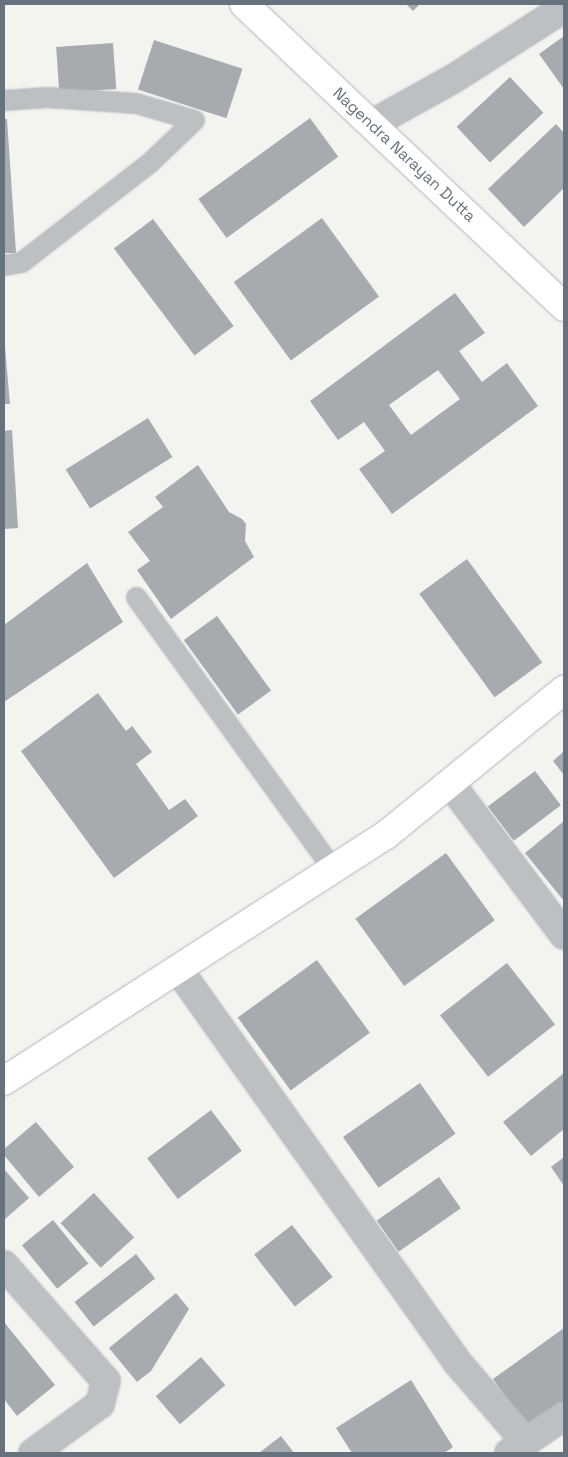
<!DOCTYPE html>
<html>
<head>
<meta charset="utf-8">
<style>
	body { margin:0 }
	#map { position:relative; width:568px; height:1457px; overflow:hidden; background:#f3f3f0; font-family:"Space Grotesk",sans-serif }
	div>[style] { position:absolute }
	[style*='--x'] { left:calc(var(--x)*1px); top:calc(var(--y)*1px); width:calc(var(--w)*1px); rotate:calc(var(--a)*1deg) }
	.building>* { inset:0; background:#a5abaf; transform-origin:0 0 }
	.roads { filter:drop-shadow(0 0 1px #b1b5b9) drop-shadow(0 0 1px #b1b5b9) }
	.lane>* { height:19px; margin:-9.5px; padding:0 9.5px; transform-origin:9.5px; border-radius:9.5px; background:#bdc0c3 }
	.street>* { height:28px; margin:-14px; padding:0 14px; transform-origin:14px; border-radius:14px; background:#bdc0c3 }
	.secondary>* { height:28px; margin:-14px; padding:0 14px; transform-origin:14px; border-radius:14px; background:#fff }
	span { translate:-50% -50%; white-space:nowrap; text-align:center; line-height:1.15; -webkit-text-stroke:5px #fff; paint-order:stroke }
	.street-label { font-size:16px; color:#66727d }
	.frame { position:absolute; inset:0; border:5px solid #66727d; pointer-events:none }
</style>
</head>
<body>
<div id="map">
	<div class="building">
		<div style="clip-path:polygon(406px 4px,420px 4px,413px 11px)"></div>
		<div style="clip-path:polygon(564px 36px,564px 89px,539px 54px)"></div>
		<div style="left:154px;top:40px;width:93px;height:52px;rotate:18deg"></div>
		<div style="left:113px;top:43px;width:46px;height:57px;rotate:86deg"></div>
		<div style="left:510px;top:77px;width:49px;height:73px;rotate:47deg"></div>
		<div style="left:310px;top:118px;width:48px;height:138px;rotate:54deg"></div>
		<div style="clip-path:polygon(4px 119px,7px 119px,16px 253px,4px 253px)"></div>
		<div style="clip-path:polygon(556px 124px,564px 133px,564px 188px,524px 227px,488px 189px)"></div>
		<div style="left:322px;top:218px;width:97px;height:109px;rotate:54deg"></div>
		<div style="left:153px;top:219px;width:134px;height:49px;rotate:53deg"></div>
		<div style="clip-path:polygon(evenodd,455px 293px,485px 333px,459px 351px,482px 382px,507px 363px,538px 406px,392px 514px,359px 469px,385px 451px,364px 422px,338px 440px,310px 401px,455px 293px,438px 370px,460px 399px,411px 435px,389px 405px,438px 370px)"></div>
		<div style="clip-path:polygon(4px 336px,10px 404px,4px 404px)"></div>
		<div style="left:148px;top:418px;width:46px;height:97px;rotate:58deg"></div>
		<div style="clip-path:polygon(12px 430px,18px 528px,4px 529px,4px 431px)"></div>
		<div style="clip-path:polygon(198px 465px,229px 512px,242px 519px,246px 524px,245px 541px,254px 557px,171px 619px,137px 570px,150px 561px,128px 532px,163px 507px,155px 497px)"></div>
		<div style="left:467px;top:559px;width:128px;height:59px;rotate:54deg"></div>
		<div style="clip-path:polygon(87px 563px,123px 622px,4px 702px,4px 625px)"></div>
		<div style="left:217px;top:616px;width:92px;height:41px;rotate:54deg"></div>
		<div style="clip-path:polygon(98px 693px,126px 731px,132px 726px,152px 752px,136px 764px,169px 810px,185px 799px,198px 816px,114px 878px,21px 751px)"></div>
		<div style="clip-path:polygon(564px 751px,564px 775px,553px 761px)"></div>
		<div style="left:535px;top:771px;width:43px;height:59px;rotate:53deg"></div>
		<div style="clip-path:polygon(564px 821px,564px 901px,525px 853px)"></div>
		<div style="left:446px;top:853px;width:83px;height:112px;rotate:54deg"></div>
		<div style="left:317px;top:960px;width:90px;height:98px;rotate:54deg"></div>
		<div style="left:507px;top:963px;width:78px;height:85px;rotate:52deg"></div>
		<div style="clip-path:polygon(564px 1073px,564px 1129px,531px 1156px,503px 1122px)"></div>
		<div style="left:420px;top:1083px;width:62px;height:94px;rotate:55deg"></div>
		<div style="left:211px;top:1110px;width:51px;height:80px;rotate:53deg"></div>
		<div style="clip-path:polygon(36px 1122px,74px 1167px,39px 1197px,4px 1155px,4px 1149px)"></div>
		<div style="clip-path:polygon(564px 1157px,564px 1186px,551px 1167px)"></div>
		<div style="clip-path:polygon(4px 1169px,29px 1198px,4px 1220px)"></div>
		<div style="left:439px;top:1177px;width:38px;height:76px;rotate:55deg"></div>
		<div style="left:94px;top:1193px;width:60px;height:45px;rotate:48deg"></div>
		<div style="left:53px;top:1220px;width:56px;height:40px;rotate:51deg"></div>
		<div style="left:292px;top:1225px;width:66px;height:48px;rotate:52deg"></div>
		<div style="left:136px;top:1254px;width:31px;height:78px;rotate:52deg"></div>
		<div style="clip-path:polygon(176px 1293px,189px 1309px,151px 1371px,137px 1382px,109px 1348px)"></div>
		<div style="clip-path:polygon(4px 1322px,55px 1385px,17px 1416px,4px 1399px)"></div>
		<div style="clip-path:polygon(564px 1328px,564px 1409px,531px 1433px,493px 1379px)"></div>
		<div style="left:201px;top:1357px;width:37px;height:60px;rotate:49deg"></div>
		<div style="clip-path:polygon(411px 1380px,453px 1447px,444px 1453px,352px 1453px,336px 1428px)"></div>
		<div style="clip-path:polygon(281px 1436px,294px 1453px,259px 1453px)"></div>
	</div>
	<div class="roads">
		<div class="lane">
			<div style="--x:4;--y:100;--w:43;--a:-4"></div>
			<div style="--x:47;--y:97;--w:89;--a:3.9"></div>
			<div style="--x:136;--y:103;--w:60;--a:16.3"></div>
			<div style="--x:194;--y:120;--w:61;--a:136.3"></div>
			<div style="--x:150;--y:162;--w:163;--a:142.2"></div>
			<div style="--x:21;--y:262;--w:17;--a:170"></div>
			<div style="--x:136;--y:597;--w:336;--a:54.1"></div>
		</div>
		<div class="street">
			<div style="--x:372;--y:124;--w:93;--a:-29.1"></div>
			<div style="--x:453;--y:79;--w:132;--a:-32.6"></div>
			<div style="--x:450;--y:783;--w:190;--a:53.1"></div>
			<div style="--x:178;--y:969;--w:482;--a:54.6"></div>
			<div style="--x:457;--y:1362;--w:106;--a:49.2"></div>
			<div style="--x:4;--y:1265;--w:154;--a:48.7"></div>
			<div style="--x:106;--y:1381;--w:24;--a:105"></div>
			<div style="--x:100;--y:1404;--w:83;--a:143.8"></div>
			<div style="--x:509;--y:1453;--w:66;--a:-33.9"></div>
		</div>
		<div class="secondary">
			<div style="--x:244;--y:4;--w:441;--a:43.4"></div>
			<div style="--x:4;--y:1081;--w:454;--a:-32.8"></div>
			<div style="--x:386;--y:835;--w:230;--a:-39.2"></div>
		</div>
	</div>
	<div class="street-label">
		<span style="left:404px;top:155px;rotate:43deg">Nagendra Narayan Dutta</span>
	</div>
	<div class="frame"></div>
</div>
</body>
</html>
